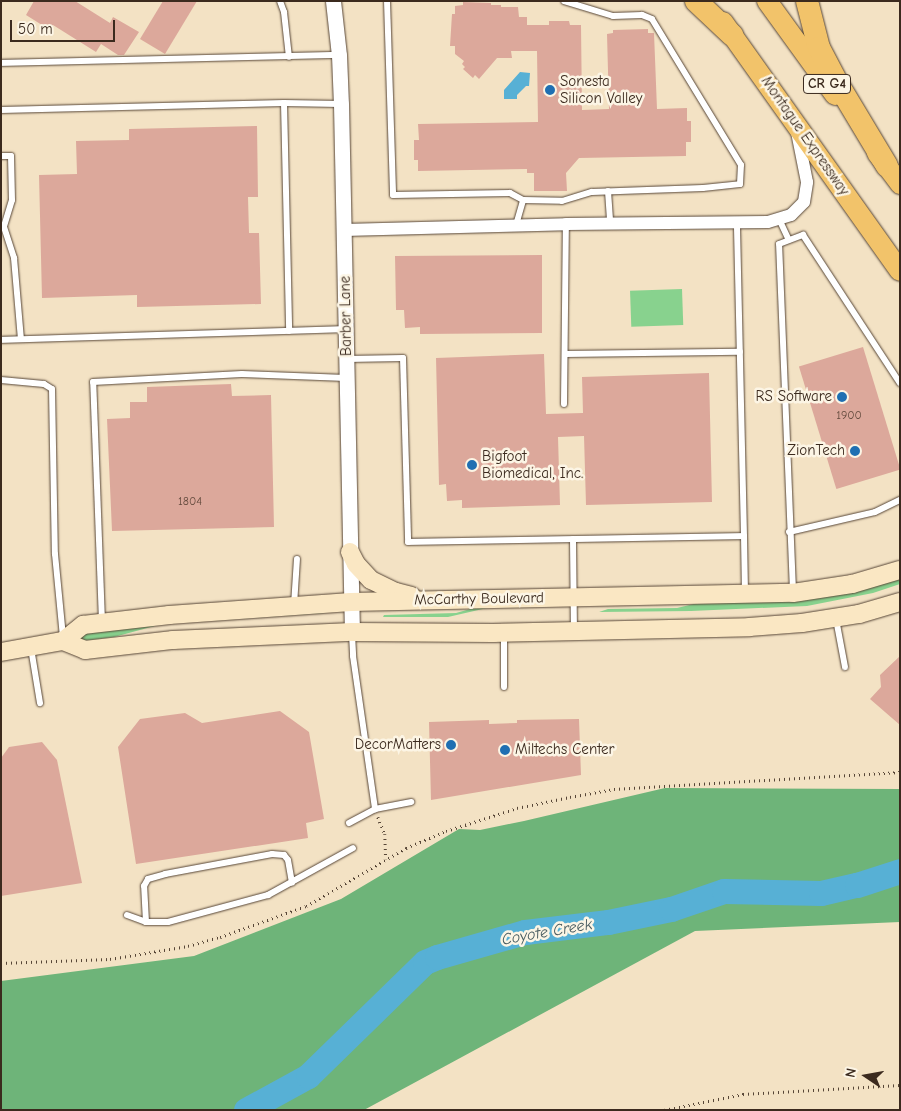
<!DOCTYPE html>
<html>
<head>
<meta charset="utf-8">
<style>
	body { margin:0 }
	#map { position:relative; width:901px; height:1111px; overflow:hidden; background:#f3e2c4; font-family:"Comic Neue",sans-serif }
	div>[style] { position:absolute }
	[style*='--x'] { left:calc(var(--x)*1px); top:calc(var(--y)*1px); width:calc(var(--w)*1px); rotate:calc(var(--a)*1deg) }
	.green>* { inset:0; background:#88d28e; transform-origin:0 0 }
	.forest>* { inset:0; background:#6eb479 }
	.water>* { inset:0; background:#57b0d5 }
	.river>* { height:25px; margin:-12.5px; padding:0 12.5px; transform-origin:12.5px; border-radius:12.5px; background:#57b0d5 }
	.building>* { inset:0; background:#dca89b; transform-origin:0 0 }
	.path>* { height:2.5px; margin-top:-1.25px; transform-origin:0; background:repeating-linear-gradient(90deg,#574637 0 1px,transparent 0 5px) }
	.roads { filter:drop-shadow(0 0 1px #574637) drop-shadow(0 0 1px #574637) }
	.service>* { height:6px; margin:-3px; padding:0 3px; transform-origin:3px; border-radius:3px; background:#fff }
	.minor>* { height:12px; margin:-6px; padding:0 6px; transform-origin:6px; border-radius:6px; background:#fff }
	.tertiary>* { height:15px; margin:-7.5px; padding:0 7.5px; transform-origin:7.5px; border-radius:7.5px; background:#fff }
	.secondary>* { height:18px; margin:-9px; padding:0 9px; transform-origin:9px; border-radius:9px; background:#fae7c3 }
	.trunk>* { height:20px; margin:-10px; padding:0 10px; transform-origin:10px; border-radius:10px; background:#f2c36a }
	.motorway>* { height:22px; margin:-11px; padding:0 11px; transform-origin:11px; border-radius:11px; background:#f2c36a }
	.dots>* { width:14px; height:14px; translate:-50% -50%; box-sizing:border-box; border:2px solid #fcf5e5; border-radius:50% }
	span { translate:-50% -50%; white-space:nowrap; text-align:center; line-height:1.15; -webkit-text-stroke:5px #fcf5e5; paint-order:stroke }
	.number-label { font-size:12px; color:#634a3d }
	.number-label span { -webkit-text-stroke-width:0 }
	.shield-label span { padding:1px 4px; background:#fcf5e5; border:1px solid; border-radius:4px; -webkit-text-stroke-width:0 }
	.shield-label { font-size:14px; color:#3b2a1e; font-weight:700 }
	.poi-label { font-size:15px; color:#3b2a1e }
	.left { translate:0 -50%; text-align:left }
	.right { translate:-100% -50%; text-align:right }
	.street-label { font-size:15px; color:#3b2a1e }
	.water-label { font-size:16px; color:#45595e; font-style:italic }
	.frame { position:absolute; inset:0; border:2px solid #3b2a1e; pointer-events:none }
	.north { position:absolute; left:841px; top:1051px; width:50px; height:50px; -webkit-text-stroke:4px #fcf5e5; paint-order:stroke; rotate:282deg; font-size:14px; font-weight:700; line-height:20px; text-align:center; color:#3b2a1e }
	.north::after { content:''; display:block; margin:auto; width:18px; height:22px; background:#3b2a1e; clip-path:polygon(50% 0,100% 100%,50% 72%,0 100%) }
	.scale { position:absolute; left:10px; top:20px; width:105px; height:22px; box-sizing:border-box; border:2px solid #3b2a1e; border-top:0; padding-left:6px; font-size:15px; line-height:18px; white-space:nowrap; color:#3b2a1e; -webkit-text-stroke:4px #fcf5e5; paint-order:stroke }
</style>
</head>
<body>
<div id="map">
	<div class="green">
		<div style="left:682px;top:289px;width:36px;height:52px;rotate:88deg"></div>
		<div style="clip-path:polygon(900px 579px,900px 584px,873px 593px,807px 606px,691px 611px,599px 612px,608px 609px,677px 608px,702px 602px)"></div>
		<div style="clip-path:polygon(481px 606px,555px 606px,487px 608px,448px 617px,383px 617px,384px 615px,456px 613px)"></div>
		<div style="clip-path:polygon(327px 611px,325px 613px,162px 624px,114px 637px,83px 641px,81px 638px,81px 632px,149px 622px)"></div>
	</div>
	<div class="forest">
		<div style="clip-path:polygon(665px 788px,900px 789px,900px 922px,695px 931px,364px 1110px,1px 1110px,1px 981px,194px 956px,341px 899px,459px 829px,480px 830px,524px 821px)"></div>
	</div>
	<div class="water">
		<div style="clip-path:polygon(520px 72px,530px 73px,529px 86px,526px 86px,517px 95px,517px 99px,504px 99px,504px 90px)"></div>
	</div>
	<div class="river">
		<div style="--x:246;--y:1110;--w:71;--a:-28.7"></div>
		<div style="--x:308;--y:1076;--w:163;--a:-44.3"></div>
		<div style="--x:425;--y:962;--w:13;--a:-23"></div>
		<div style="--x:437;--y:957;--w:91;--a:-15.9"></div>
		<div style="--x:525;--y:932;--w:84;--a:-6.9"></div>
		<div style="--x:608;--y:922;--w:64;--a:-11.7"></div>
		<div style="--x:671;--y:909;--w:56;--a:-18.8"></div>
		<div style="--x:724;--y:891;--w:97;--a:1.2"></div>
		<div style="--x:821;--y:893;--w:37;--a:-13"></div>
		<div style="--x:857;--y:885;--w:45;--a:-18"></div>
	</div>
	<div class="building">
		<div style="clip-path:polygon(34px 1px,75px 1px,110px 23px,113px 17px,139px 32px,124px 55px,118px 55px,101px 44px,96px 52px,53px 25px,50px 30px,26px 15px)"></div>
		<div style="clip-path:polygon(163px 1px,197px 1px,165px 54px,140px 39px)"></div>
		<div style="clip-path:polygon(463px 2px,491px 3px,491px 5px,501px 5px,501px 7px,518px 7px,519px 17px,527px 17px,527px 25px,549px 25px,549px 21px,569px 21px,570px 25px,581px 25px,582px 110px,609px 109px,607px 34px,613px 33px,613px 30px,648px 29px,648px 33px,654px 33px,657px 109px,687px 108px,687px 121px,691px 121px,691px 142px,686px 142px,686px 156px,579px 158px,566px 173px,567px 191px,534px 191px,534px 173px,527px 173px,527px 169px,418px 171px,418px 160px,414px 160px,414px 140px,419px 140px,418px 124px,538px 122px,537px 51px,511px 51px,512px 58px,497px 58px,479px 79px,475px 75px,473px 78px,463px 69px,465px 67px,462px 64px,464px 61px,455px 54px,455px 46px,450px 46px,452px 14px,455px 14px,455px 6px,463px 5px)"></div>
		<div style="clip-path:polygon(257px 126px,258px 197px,248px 197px,249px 233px,259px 233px,261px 304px,137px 307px,137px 295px,42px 298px,39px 175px,77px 174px,76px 141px,129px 140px,129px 129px)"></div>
		<div style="clip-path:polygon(542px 255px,542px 333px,420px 334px,420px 327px,405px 328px,404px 310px,396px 310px,395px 256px)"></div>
		<div style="left:863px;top:347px;width:128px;height:67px;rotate:73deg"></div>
		<div style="clip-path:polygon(544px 354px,546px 414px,583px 413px,582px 377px,709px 373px,712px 502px,586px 505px,584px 436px,558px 437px,560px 505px,462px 508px,462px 500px,447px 501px,446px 484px,439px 485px,436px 358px)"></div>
		<div style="clip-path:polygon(231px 384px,232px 396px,271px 395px,274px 527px,112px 531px,107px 419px,130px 418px,130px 402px,147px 402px,147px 387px)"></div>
		<div style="clip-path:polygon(900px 656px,900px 725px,870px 699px,881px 687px,880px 675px)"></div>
		<div style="clip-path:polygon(280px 711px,309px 732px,324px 819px,306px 823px,308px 838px,136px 864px,118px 747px,140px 719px,185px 713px,202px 723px)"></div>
		<div style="clip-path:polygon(579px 719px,581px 775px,431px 800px,429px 722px,489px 720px,489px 724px,517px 723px,517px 720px)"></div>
		<div style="clip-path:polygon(42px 742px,57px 760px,82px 883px,1px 896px,1px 758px,9px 747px)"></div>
	</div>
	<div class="path">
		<div style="--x:378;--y:817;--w:18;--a:68"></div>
		<div style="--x:385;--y:834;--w:25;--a:88"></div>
		<div style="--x:1;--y:963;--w:109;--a:-2.1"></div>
		<div style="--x:110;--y:959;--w:79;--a:-9.5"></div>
		<div style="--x:188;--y:946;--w:33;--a:-16"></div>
		<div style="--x:220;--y:937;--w:91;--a:-19.8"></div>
		<div style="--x:306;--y:906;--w:116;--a:-30.1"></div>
		<div style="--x:406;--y:848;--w:43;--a:-23"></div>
		<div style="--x:446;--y:831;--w:75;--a:-17.9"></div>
		<div style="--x:517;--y:808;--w:54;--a:-11.7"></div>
		<div style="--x:570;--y:797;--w:45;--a:-10.3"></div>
		<div style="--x:614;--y:789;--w:287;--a:-3.4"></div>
		<div style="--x:664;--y:1110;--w:81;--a:-11.4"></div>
		<div style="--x:743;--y:1094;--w:157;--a:-3.3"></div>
	</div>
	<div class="roads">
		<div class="service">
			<div style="--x:280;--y:1;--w:12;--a:70"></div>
			<div style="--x:284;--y:12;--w:45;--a:83.7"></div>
			<div style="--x:387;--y:1;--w:194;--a:88.2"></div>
			<div style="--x:393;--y:195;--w:117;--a:-1"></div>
			<div style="--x:510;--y:193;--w:15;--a:28"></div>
			<div style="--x:523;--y:200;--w:39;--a:1"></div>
			<div style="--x:562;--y:201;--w:31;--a:-17"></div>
			<div style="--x:592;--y:192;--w:111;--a:-2.1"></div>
			<div style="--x:703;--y:188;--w:37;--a:-6"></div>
			<div style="--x:740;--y:184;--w:19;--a:-87"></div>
			<div style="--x:741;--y:165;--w:171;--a:-121.4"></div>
			<div style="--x:652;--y:19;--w:11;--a:-158"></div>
			<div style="--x:642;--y:15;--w:29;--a:178"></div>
			<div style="--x:613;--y:16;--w:51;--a:-163"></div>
			<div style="--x:1;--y:63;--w:338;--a:-1.4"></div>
			<div style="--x:284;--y:103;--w:228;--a:88.7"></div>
			<div style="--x:1;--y:110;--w:283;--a:-1.4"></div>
			<div style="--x:284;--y:103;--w:56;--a:1"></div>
			<div style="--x:1;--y:156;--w:10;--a:0"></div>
			<div style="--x:11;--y:156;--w:44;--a:88.7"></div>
			<div style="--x:12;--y:200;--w:28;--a:107"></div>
			<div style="--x:4;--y:227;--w:33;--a:72"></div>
			<div style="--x:14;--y:258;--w:81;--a:85.1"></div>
			<div style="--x:608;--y:191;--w:32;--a:86"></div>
			<div style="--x:779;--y:219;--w:23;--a:65"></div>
			<div style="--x:516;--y:225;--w:26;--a:-74"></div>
			<div style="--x:1;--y:340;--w:344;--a:-1.8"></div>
			<div style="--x:565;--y:354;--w:175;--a:-0.7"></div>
			<div style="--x:347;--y:359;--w:56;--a:-1"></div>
			<div style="--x:403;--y:358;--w:184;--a:88.4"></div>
			<div style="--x:408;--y:542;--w:336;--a:-1"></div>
			<div style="--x:744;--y:536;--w:314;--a:-91.3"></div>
			<div style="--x:1;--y:380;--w:43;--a:5.3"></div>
			<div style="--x:44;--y:384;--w:9;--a:32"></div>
			<div style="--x:52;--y:389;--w:165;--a:89"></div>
			<div style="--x:55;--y:554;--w:83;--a:84.5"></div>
			<div style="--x:564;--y:404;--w:180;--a:-89.4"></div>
			<div style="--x:789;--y:532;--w:88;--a:-13.1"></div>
			<div style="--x:875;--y:512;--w:28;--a:-26"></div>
			<div style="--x:744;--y:536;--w:57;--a:89"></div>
			<div style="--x:573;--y:539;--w:91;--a:89.4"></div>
			<div style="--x:793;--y:591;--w:347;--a:-92.3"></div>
			<div style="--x:779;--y:244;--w:26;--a:-21"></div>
			<div style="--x:803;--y:235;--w:177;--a:56.8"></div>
			<div style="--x:294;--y:605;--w:46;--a:-86.3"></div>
			<div style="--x:836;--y:619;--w:49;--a:79.4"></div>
			<div style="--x:102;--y:622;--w:240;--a:-92.1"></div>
			<div style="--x:93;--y:382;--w:149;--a:-3.1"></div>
			<div style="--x:242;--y:374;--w:104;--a:2.2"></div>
			<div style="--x:352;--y:634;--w:22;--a:87"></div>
			<div style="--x:353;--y:656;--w:155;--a:81.8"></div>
			<div style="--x:31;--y:648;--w:56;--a:80.7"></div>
			<div style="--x:504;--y:687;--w:54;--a:-90"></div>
			<div style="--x:349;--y:823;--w:30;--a:-28"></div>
			<div style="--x:375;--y:809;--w:37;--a:-11"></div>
			<div style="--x:127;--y:915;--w:20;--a:20"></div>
			<div style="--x:146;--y:922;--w:22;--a:0"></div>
			<div style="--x:168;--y:922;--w:104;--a:-15.1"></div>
			<div style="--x:268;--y:895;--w:97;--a:-28.9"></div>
			<div style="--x:146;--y:922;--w:36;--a:-93"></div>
			<div style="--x:144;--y:886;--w:8;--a:-60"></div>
			<div style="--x:148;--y:879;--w:18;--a:-16"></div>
			<div style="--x:165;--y:874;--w:109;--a:-10.6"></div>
			<div style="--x:272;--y:854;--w:12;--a:5"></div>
			<div style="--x:284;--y:855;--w:6;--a:51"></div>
			<div style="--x:288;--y:860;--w:23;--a:80"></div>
		</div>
		<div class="minor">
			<div style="--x:344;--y:230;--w:222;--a:-1.5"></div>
			<div style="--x:566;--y:224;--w:202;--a:-0.6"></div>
			<div style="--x:768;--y:222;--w:24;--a:-17"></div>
			<div style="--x:791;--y:215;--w:18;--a:-45"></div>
			<div style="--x:804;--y:202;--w:20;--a:-81"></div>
			<div style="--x:807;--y:182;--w:51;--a:-101.3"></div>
		</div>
		<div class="tertiary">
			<div style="--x:333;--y:1;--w:54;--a:83.7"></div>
			<div style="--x:339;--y:55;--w:49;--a:87.7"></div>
			<div style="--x:341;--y:104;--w:528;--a:88.81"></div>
		</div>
		<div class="secondary">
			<div style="--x:350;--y:552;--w:13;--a:63"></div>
			<div style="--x:356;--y:564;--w:22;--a:47"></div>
			<div style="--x:371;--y:580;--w:28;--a:26"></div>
			<div style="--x:396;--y:592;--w:16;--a:14"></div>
			<div style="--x:63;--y:641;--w:24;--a:22"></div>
			<div style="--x:85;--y:650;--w:89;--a:-6.5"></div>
			<div style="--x:173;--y:640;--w:179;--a:-2.6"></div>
			<div style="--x:352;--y:632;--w:141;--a:0.4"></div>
			<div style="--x:493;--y:633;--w:256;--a:-1.3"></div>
			<div style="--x:749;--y:627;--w:53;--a:-4.3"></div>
			<div style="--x:802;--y:623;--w:58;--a:-9"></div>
			<div style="--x:859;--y:614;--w:43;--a:-16.3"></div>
			<div style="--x:1;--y:652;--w:63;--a:-10.1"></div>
			<div style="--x:63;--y:641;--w:26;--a:-39"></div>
			<div style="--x:83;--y:625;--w:87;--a:-6.6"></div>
			<div style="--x:169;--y:615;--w:182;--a:-4.1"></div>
			<div style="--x:351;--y:602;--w:442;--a:-1.2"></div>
			<div style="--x:793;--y:593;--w:60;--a:-8.7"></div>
			<div style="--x:852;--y:584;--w:50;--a:-16.3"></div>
		</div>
		<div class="trunk">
			<div style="--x:767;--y:1;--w:116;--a:54.1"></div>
			<div style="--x:723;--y:22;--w:305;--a:54.6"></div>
			<div style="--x:877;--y:153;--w:39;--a:53"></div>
		</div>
		<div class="motorway">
			<div style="--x:696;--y:1;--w:50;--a:43.4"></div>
			<div style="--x:807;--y:1;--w:49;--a:75.7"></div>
			<div style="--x:819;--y:48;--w:43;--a:62.2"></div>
			<div style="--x:839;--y:86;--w:93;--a:59"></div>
		</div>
	</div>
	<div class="dots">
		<div style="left:550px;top:90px;background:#1f6fb2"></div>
		<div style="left:842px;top:397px;background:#1f6fb2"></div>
		<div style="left:855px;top:451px;background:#1f6fb2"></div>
		<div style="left:472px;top:465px;background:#1f6fb2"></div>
		<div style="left:451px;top:745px;background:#1f6fb2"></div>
		<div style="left:505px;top:750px;background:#1f6fb2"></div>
	</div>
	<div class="number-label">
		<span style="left:849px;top:416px">1900</span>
		<span style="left:190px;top:502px">1804</span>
	</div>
	<div class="shield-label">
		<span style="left:827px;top:84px">CR G4</span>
	</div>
	<div class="poi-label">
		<span class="left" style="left:560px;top:90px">Sonesta<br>Silicon Valley</span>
		<span class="right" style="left:832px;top:397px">RS Software</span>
		<span class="right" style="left:845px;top:451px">ZionTech</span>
		<span class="left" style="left:482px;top:465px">Bigfoot<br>Biomedical, Inc.</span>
		<span class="right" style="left:441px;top:745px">DecorMatters</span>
		<span class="left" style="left:515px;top:750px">Miltechs Center</span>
	</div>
	<div class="street-label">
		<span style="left:805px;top:136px;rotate:55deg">Montague Expressway</span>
		<span style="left:346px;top:316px;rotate:-91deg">Barber Lane</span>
		<span style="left:479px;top:599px;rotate:-1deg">McCarthy Boulevard</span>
	</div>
	<div class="water-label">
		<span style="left:547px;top:932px;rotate:-10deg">Coyote Creek</span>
	</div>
	<div class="frame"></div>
	<div class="north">N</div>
	<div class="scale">50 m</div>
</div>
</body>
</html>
